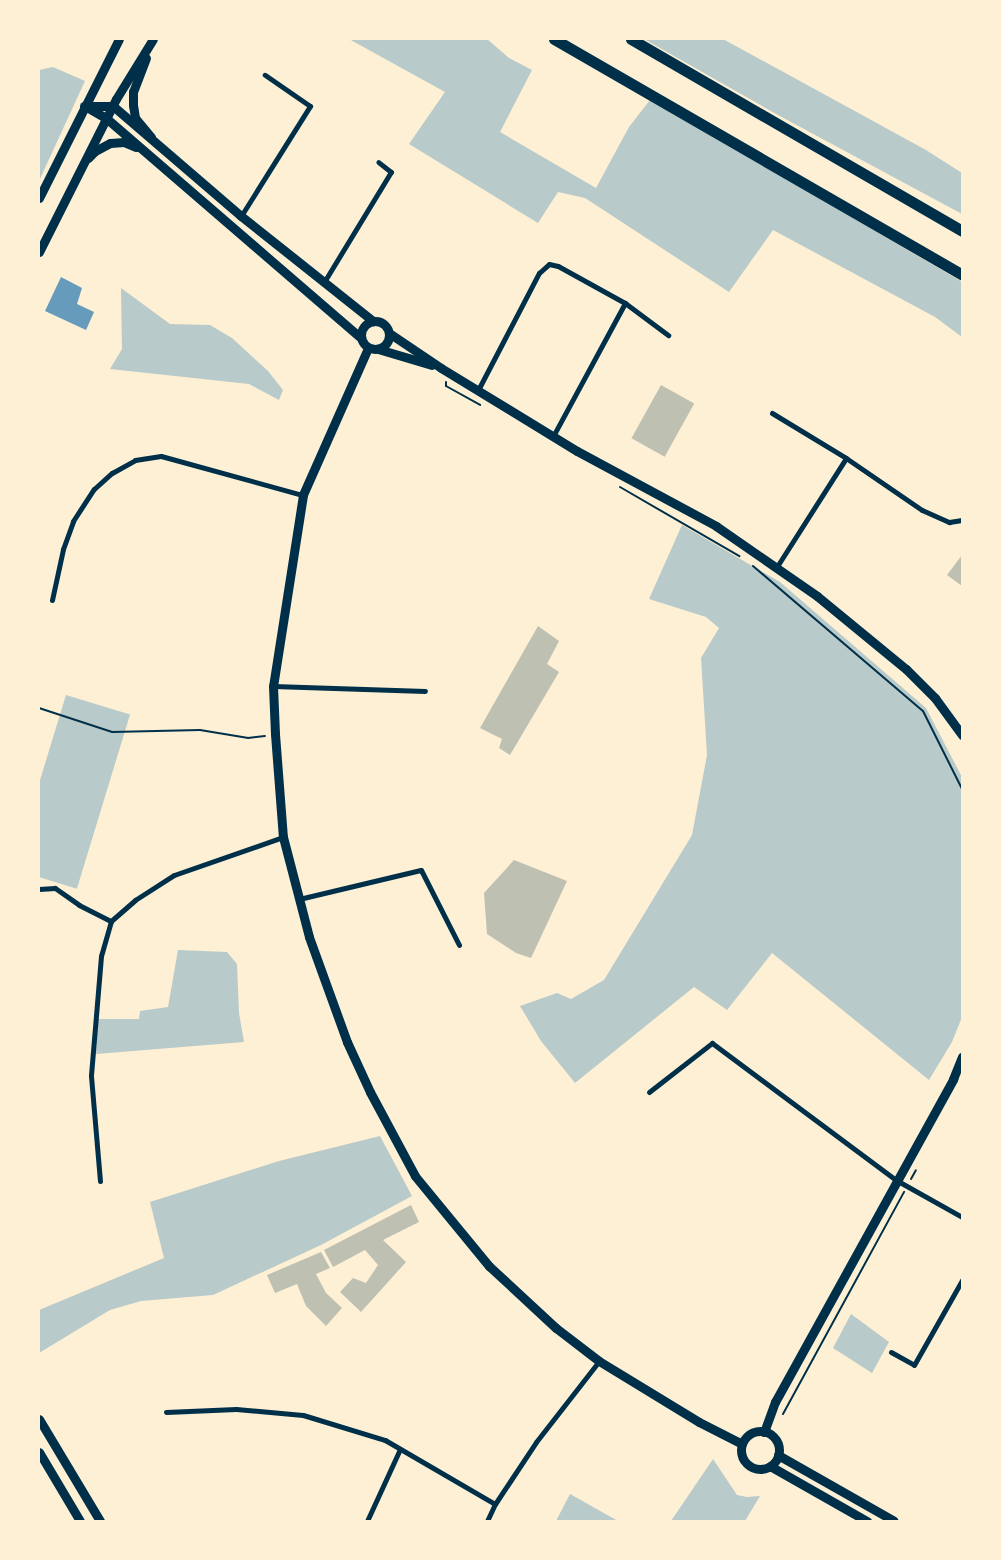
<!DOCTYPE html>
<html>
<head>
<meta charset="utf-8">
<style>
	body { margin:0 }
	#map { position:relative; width:1001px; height:1560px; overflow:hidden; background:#fdf0d5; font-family:"Fira Sans Condensed",sans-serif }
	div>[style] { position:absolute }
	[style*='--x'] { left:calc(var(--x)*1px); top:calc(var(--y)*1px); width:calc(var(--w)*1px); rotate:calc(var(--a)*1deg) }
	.green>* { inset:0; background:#b9caca; transform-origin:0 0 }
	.water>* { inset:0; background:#669bbc }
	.building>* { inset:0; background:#bec0b2; transform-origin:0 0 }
	.path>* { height:2px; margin:-1px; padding:0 1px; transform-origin:1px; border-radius:1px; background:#003049 }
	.minor>* { height:5px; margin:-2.5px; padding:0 2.5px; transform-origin:2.5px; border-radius:2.5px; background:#003049 }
	.tertiary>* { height:9px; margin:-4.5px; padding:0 4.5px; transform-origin:4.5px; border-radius:4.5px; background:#003049 }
	.tertiary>.ring { margin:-4.5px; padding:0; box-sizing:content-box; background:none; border:9px solid #003049; border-radius:50% }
	.secondary>* { height:9px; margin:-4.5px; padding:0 4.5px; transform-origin:4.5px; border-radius:4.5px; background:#003049 }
	.trunk>* { height:11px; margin:-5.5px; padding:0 5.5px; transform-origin:5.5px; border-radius:5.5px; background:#003049 }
	span { translate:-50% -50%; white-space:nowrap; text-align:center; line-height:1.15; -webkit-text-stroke:4px #fdf0d5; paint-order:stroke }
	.frame { position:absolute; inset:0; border:40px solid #fdf0d5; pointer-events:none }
</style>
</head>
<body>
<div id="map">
	<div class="green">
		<div style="clip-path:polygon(349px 39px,487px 39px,509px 58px,532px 70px,500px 132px,596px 188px,629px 127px,650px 100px,959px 280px,962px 282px,962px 337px,935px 317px,773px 230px,729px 292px,585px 198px,558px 192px,538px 223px,409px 144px,445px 92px)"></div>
		<div style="clip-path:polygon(644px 39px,723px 39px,926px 150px,962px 173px,962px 214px,778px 115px)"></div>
		<div style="clip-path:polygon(53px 67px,85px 81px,39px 181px,39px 70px)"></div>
		<div style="clip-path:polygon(121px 288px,170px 324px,210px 325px,232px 338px,268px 371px,283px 390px,279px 400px,249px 384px,110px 369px,122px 349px)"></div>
		<div style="clip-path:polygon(682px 525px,780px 582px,926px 708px,962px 777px,962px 1017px,952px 1042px,929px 1080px,772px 953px,727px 1010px,694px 987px,575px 1083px,541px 1041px,520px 1006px,557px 993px,571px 999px,604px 980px,692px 835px,707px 755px,701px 658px,719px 628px,706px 617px,649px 599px)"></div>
		<div style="left:66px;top:695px;width:67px;height:182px;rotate:17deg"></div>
		<div style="clip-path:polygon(178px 950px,227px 952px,237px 964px,239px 1013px,244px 1042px,96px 1054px,98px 1019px,139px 1019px,140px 1011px,168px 1007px)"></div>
		<div style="clip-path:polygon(380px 1136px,412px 1196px,321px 1245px,213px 1295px,141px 1301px,110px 1310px,39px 1353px,39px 1310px,164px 1258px,150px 1202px,279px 1161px)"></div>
		<div style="clip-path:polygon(851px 1314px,889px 1342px,872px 1373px,833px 1348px)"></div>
		<div style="clip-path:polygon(713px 1459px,737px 1495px,747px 1497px,760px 1496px,745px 1521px,671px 1521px)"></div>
		<div style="clip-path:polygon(570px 1494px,618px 1521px,556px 1521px)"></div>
	</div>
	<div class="water">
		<div style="clip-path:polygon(61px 277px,82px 288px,77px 304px,94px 312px,86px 330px,45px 311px)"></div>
	</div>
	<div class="building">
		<div style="left:661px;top:385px;width:38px;height:61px;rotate:29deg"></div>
		<div style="clip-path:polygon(962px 555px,962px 586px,947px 575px)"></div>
		<div style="clip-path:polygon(538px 626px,559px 641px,547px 664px,559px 672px,510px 755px,499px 748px,502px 739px,480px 728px)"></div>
		<div style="clip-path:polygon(514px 860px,567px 881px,531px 958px,516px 953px,487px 934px,484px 893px)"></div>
		<div style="clip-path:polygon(411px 1205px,419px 1222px,383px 1240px,406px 1262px,361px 1312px,340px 1292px,353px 1278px,366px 1283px,378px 1265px,365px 1250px,333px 1267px,324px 1250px)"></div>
		<div style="clip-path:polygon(321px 1252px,330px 1268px,316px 1274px,326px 1293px,342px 1308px,326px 1326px,306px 1306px,297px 1284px,275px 1293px,267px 1275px)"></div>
	</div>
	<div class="path">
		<div style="--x:446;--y:382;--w:4;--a:90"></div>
		<div style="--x:446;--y:386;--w:39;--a:29"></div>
		<div style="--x:620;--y:487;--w:138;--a:30.1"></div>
		<div style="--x:753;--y:566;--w:223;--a:40.5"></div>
		<div style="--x:923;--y:711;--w:87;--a:63.4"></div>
		<div style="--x:39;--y:708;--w:77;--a:18.2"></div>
		<div style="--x:112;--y:732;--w:88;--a:-1.3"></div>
		<div style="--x:200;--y:730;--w:49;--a:9.5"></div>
		<div style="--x:248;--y:738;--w:17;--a:-7"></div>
		<div style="--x:911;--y:1179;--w:10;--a:-61"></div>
		<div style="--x:783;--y:1414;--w:253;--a:-61.4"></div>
	</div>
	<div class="minor">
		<div style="--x:241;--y:216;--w:130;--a:-57.9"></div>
		<div style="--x:310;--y:106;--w:55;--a:-145.4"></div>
		<div style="--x:324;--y:282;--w:129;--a:-58.7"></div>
		<div style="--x:391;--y:172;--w:16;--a:-142"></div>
		<div style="--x:625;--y:303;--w:54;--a:36.7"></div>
		<div style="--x:478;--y:390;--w:132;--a:-62.5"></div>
		<div style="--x:539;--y:273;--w:13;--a:-42"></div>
		<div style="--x:549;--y:264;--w:9;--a:13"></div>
		<div style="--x:558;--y:266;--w:77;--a:28.9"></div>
		<div style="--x:625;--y:303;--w:151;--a:118.4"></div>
		<div style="--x:772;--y:413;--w:87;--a:31.3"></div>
		<div style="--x:846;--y:458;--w:92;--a:34.4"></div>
		<div style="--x:922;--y:510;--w:30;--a:24"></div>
		<div style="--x:949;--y:522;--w:13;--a:-9"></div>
		<div style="--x:776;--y:568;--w:130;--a:-57.5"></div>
		<div style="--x:52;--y:600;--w:52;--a:-77.8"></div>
		<div style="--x:63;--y:549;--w:30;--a:-70"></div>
		<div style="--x:73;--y:521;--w:38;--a:-57"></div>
		<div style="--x:94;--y:489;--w:24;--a:-42"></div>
		<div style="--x:112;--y:473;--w:26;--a:-29"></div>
		<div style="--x:135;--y:460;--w:26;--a:-9"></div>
		<div style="--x:161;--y:456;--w:147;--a:15.4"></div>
		<div style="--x:273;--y:686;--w:152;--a:1.9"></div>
		<div style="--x:39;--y:889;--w:16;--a:-4"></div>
		<div style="--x:55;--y:888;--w:29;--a:35"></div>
		<div style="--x:79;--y:905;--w:36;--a:27"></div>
		<div style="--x:299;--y:899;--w:125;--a:-13.4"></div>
		<div style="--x:421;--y:870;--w:84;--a:63.1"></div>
		<div style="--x:649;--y:1092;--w:80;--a:-37.9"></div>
		<div style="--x:712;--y:1043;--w:229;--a:36.7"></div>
		<div style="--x:896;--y:1180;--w:76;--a:29.3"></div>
		<div style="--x:100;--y:1181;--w:106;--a:-94.9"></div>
		<div style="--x:91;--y:1075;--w:119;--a:-85.2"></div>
		<div style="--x:101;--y:956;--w:36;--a:-74"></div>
		<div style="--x:111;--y:921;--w:32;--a:-41"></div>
		<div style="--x:135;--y:900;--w:46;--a:-32.7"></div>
		<div style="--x:174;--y:875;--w:115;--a:-19.2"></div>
		<div style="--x:891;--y:1352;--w:26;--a:29"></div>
		<div style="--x:914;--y:1365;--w:98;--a:-60.5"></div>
		<div style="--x:166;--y:1412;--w:70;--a:-2.5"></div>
		<div style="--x:236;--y:1409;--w:67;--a:5.1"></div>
		<div style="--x:303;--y:1415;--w:86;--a:17"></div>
		<div style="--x:385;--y:1440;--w:127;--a:30.2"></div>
		<div style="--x:367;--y:1521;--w:79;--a:-65.4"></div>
		<div style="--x:487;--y:1521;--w:19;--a:-65"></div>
		<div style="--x:495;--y:1504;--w:74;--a:-56.5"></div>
		<div style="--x:536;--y:1442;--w:103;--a:-52.1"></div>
	</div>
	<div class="tertiary">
		<div style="--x:84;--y:106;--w:29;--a:0"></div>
		<div style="--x:113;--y:106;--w:169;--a:40.7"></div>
		<div style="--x:241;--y:216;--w:169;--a:38.5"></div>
		<div style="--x:85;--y:106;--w:24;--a:30"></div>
		<div style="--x:106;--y:118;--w:337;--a:40.8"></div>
		<div class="ring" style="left:361px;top:321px;width:19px;height:19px"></div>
		<div style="--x:389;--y:333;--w:63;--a:33.9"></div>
		<div style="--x:441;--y:368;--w:159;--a:31.4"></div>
		<div style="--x:577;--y:451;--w:158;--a:28.3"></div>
		<div style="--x:716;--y:526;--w:123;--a:34.7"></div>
		<div style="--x:817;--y:596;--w:115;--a:39.4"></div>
		<div style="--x:906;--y:669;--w:41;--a:45"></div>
		<div style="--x:935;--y:698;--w:46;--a:53.9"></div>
		<div style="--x:368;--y:348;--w:161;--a:113.9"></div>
		<div style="--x:303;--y:495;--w:193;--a:98.9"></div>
		<div style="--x:273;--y:686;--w:48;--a:87.6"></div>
		<div style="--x:275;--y:734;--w:103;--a:85.6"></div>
		<div style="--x:283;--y:837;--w:103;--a:75.4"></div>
		<div style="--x:309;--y:937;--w:112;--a:70.1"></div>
		<div style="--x:347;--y:1042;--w:55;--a:65.3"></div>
		<div style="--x:370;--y:1092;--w:95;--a:61.8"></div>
		<div style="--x:415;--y:1176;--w:117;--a:50.6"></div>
		<div style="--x:489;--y:1266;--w:91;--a:42.8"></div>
		<div style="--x:556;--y:1328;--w:54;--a:37.5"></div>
		<div style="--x:599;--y:1361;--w:117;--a:31.4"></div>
		<div style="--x:699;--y:1422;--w:48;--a:27.1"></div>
		<div style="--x:378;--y:349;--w:56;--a:16.5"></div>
		<div class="ring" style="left:741px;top:1431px;width:29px;height:29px"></div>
		<div style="--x:764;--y:1432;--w:32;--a:-70"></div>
		<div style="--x:775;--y:1402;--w:369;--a:-61.1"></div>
		<div style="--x:953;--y:1079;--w:24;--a:-68"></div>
		<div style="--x:778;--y:1455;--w:133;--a:29.6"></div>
		<div style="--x:770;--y:1466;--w:112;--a:29.6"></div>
	</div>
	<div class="secondary">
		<div style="--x:146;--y:58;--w:36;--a:111"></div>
		<div style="--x:133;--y:92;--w:13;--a:90"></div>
		<div style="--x:133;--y:105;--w:13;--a:81"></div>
		<div style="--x:135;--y:118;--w:25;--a:50"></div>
		<div style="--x:88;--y:158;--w:10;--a:-45"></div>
		<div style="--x:95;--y:151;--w:17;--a:-28"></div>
		<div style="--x:110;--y:143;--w:14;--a:-4"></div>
		<div style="--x:124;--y:142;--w:13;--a:23"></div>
		<div style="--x:39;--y:198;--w:178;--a:-63.3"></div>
		<div style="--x:39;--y:252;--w:171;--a:-63.3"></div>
		<div style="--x:116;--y:99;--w:70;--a:-58.3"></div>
		<div style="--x:39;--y:1419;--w:119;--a:59.1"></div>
		<div style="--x:39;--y:1452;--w:80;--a:59.3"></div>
	</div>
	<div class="trunk">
		<div style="--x:554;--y:39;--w:471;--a:30"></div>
		<div style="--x:631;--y:39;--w:383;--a:30.1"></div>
	</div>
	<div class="frame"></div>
</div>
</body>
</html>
